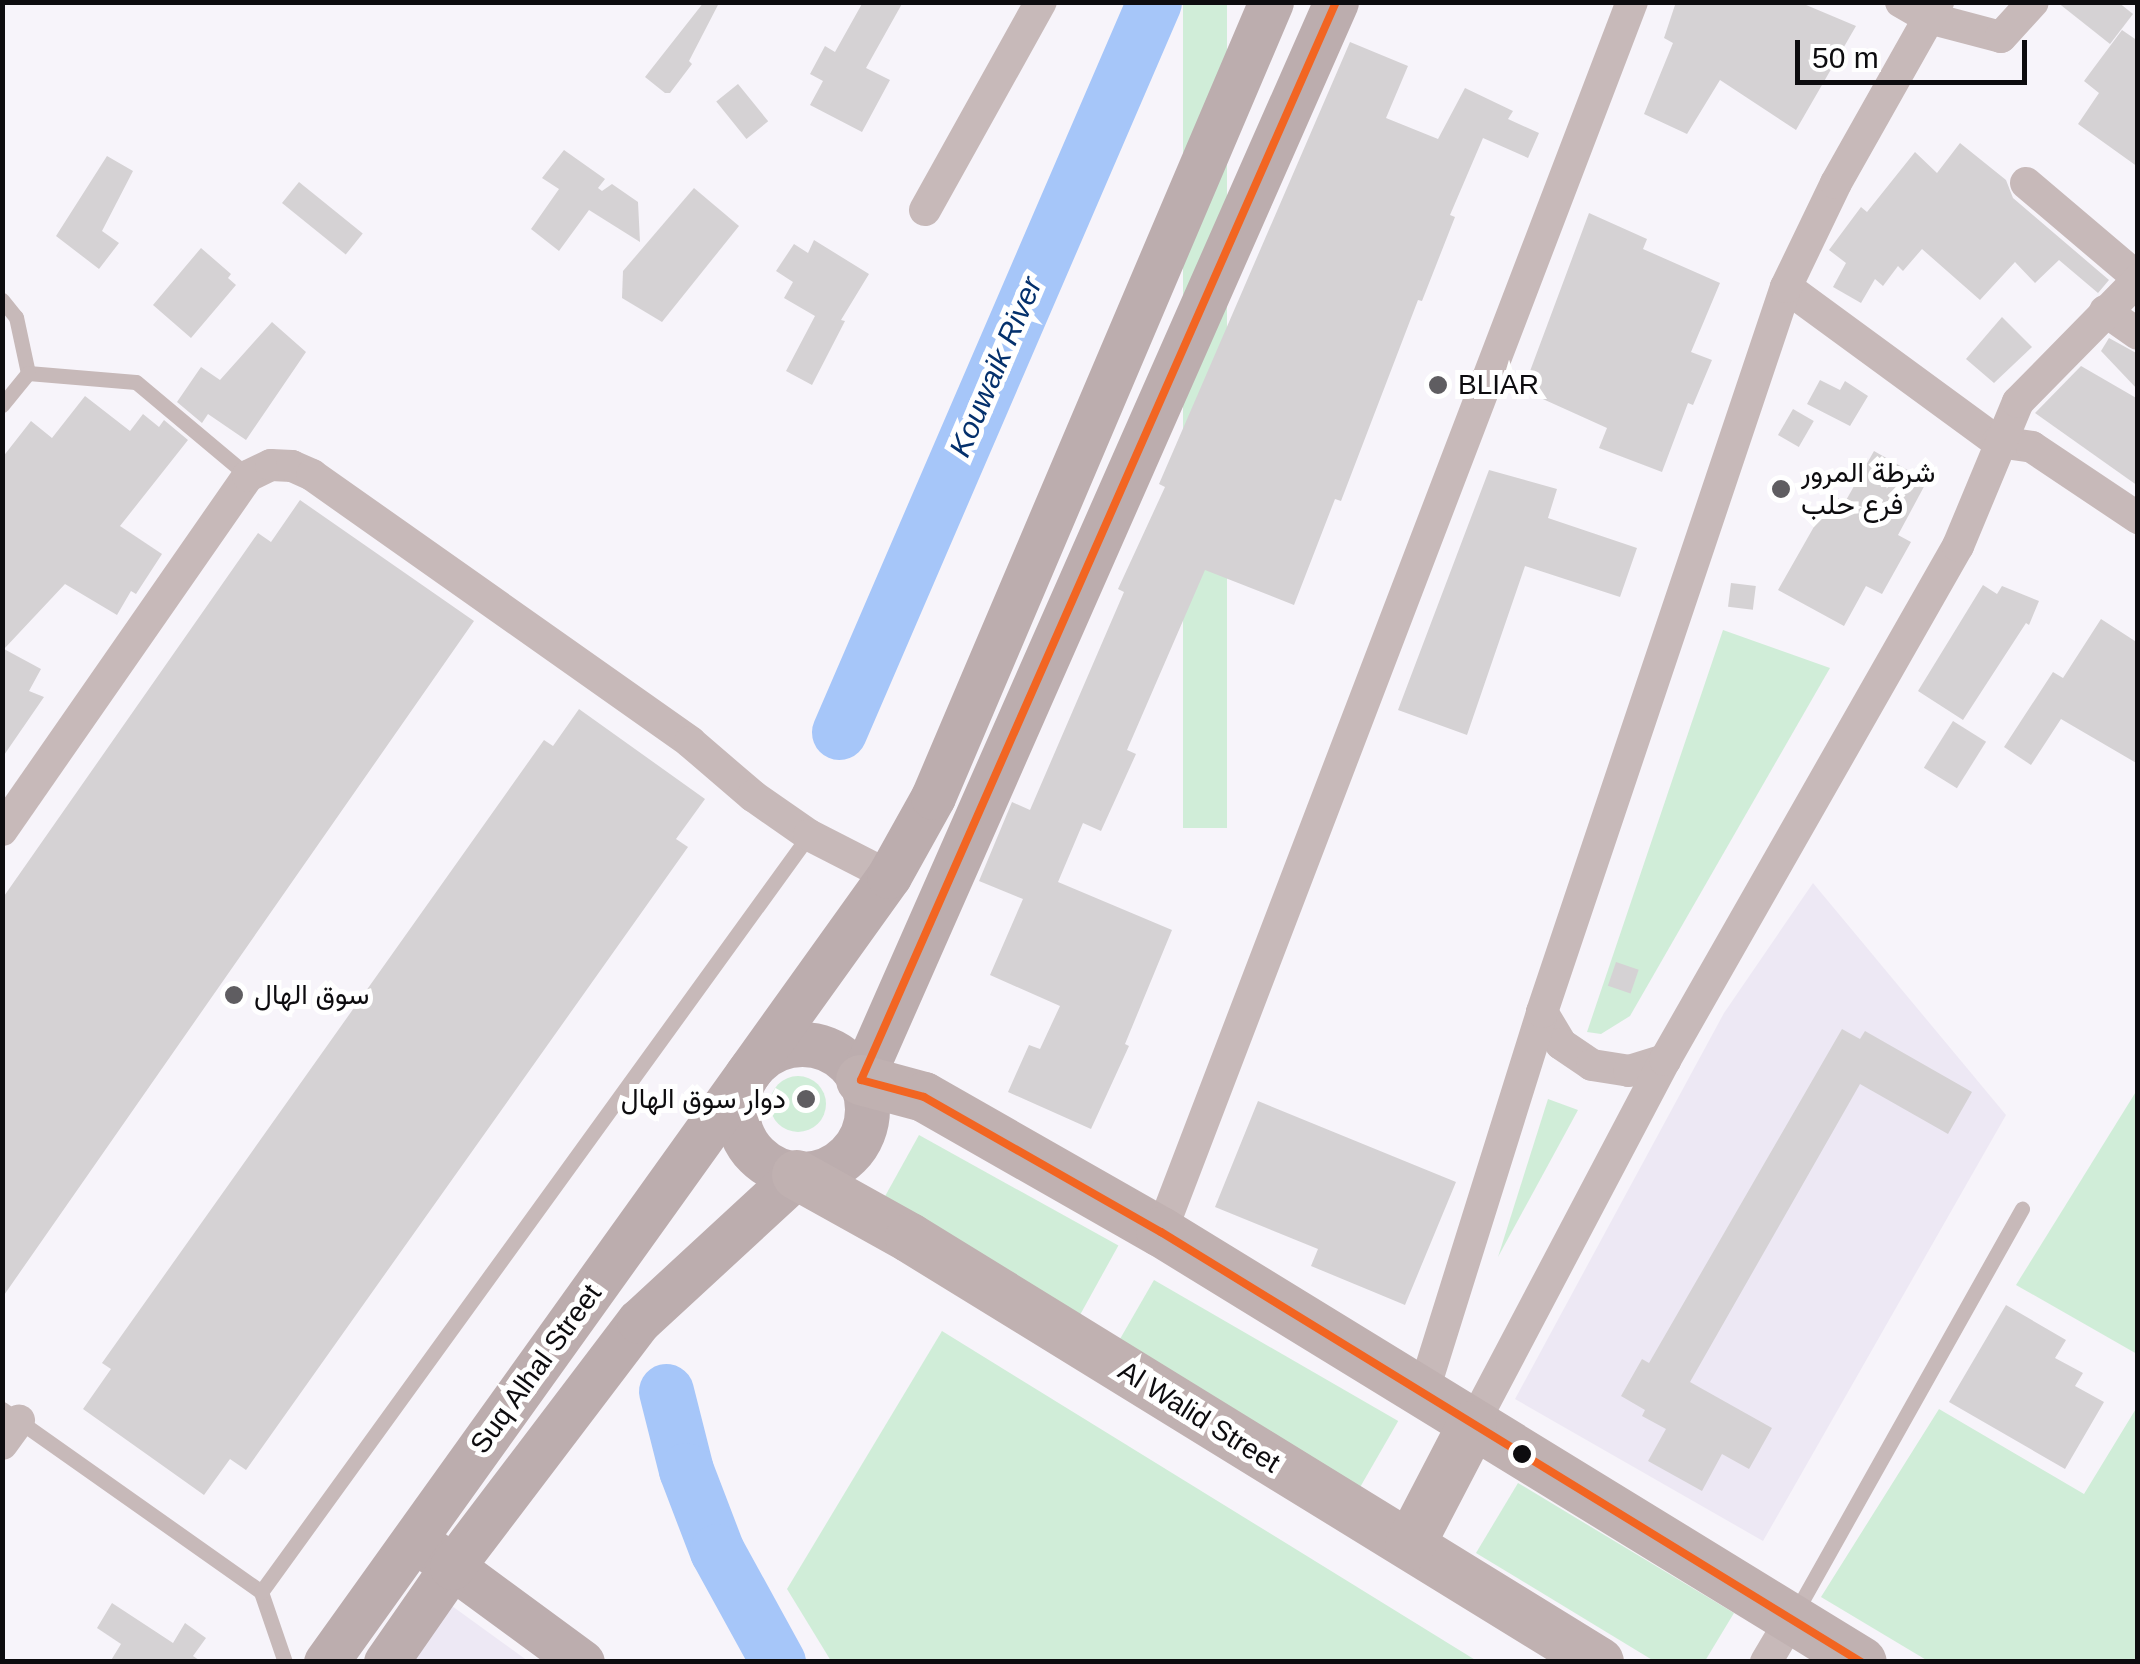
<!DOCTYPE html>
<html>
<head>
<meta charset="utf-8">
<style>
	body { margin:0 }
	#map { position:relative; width:2140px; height:1664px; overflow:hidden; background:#f7f4fa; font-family:Arial,Vazirmatn,sans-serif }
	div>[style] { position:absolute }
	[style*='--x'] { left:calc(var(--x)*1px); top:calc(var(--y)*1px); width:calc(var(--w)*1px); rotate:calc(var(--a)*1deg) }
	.built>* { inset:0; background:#ede8f4 }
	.green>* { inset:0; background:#d0edd8; transform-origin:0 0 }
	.round { border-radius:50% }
	.river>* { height:55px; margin:-27.5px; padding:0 27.5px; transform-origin:27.5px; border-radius:27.5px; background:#a6c6f9 }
	.building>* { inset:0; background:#d5d2d4; transform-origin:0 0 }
	.lane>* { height:15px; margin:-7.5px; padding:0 7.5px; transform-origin:7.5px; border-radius:7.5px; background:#c7b9b9 }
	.street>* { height:32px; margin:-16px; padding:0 16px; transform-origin:16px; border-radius:16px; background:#c7b9b9 }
	.secondary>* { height:45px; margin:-22.5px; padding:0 22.5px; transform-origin:22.5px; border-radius:22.5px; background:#bcadae }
	.secondary>.ring { margin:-22.5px; padding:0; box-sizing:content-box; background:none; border:45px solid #bcadae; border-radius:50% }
	.primary>* { height:50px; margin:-25px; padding:0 25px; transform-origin:25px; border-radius:25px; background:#c0b1b1 }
	.bus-1>* { height:8px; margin:-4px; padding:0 4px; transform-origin:4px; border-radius:4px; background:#f26522 }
	.dots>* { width:28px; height:28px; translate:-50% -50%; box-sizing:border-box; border:5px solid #fff; border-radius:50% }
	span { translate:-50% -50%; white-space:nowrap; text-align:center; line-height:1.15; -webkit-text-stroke:10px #fff; paint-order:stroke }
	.poi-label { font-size:28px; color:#0d0c0f }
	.left { translate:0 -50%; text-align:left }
	.right { translate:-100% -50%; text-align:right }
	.street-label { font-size:28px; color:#0d0c0f }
	.water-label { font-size:30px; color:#04306c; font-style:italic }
	.frame { position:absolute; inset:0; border:5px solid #0d0c0f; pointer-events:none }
	.scale { position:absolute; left:1795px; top:40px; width:232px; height:45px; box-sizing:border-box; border:5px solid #0d0c0f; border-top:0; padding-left:12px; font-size:30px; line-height:35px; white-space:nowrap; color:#0d0c0f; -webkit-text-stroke:8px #fff; paint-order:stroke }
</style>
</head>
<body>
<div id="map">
	<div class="built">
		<div style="clip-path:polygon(1813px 883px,2006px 1115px,1763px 1541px,1515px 1399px,1724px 1013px)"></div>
		<div style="clip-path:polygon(452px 1606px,528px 1661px,413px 1662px)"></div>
	</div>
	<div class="green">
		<div style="left:1183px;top:3px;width:44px;height:825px"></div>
		<div style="clip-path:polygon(1723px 630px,1830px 668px,1630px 1016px,1601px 1034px,1587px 1032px)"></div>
		<div class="round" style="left:770px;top:1076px;width:56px;height:56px"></div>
		<div style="clip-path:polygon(2137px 1090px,2137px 1354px,2016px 1285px)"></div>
		<div style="clip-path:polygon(1548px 1099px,1578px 1110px,1498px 1257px)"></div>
		<div style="left:919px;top:1135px;width:228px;height:83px;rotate:29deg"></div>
		<div style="left:1154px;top:1280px;width:282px;height:83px;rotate:30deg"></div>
		<div style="clip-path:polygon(942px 1331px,1477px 1661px,831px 1661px,787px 1589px)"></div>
		<div style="clip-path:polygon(2137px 1407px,2137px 1661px,1928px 1661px,1821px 1597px,1939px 1409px,2084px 1494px)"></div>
		<div style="clip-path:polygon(1518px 1483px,1734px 1613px,1705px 1661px,1654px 1661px,1476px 1553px)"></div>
	</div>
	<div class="river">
		<div style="--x:839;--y:732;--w:795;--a:-66.66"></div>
		<div style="--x:666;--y:1391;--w:81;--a:75.8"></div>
		<div style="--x:686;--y:1470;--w:87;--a:69.1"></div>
		<div style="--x:717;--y:1551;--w:127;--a:61.2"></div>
	</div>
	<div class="building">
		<div style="clip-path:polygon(704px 2px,719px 3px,689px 61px,692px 64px,670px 93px,665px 93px,645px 77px)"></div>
		<div style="clip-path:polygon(863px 2px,903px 2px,866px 68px,890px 80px,862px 132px,810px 105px,823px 81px,810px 74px,825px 46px,835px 52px)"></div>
		<div style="clip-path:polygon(1676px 2px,1799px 2px,1856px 26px,1796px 130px,1720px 80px,1687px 134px,1644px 114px,1673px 43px,1664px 38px)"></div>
		<div style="clip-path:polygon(2057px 2px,2118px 2px,2133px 14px,2110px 44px)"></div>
		<div style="clip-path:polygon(2122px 30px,2138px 41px,2138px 167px,2078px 124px,2099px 93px,2084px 81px)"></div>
		<div style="clip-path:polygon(1350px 42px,1408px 66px,1386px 118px,1438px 139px,1465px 88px,1513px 111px,1508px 119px,1539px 133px,1528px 158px,1483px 138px,1450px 215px,1455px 217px,1422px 301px,1418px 300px,1341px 501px,1335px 499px,1294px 605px,1205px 570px,1127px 750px,1136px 754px,1101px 831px,1083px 823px,1058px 882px,1172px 930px,1125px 1044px,1129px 1046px,1091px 1129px,1008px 1092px,1029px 1045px,1040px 1049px,1060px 1006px,990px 975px,1023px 899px,979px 881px,1012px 802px,1030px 810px,1124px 592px,1118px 589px,1165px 487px,1159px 484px)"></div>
		<div style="left:738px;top:84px;width:48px;height:28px;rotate:51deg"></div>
		<div style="clip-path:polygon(1960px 143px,2006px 180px,2013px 198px,2109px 280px,2098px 293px,2059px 260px,2035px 283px,2015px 262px,1980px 300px,1922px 249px,1903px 271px,1898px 266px,1883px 286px,1875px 279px,1861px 303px,1833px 287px,1846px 263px,1829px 250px,1861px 207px,1867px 212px,1915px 152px,1937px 173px)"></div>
		<div style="clip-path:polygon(564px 150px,605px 179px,598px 188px,602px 191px,612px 184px,638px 202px,640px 242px,589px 210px,559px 251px,531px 229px,559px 189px,542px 178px)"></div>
		<div style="clip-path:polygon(107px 156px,133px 171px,102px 231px,119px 243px,99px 269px,56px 236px)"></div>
		<div style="left:299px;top:182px;width:82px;height:27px;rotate:39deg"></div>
		<div style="clip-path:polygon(694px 188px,739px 226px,662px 322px,622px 298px,623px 271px)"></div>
		<div style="clip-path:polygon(1589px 213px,1647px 239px,1643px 249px,1720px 283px,1691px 352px,1712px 360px,1693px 405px,1688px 403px,1662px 472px,1599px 448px,1607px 428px,1523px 390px)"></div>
		<div style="clip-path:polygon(814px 240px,869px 274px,841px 320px,845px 321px,812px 385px,786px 371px,815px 316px,784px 298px,793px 282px,776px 271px,794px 244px,808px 253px)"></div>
		<div style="clip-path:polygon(201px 248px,231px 274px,228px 278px,236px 285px,191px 338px,153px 305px)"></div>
		<div style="clip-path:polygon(2002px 317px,2032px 347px,1994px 383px,1966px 359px)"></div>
		<div style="clip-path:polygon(272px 322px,306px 352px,246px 440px,208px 414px,202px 423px,177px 402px,201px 367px,220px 380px)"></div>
		<div style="clip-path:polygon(2109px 338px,2138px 354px,2138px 390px,2101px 351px)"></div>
		<div style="clip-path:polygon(2081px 366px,2138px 399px,2138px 486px,2035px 413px)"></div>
		<div style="clip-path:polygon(1820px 380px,1840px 390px,1845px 381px,1868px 396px,1850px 426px,1807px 404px)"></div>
		<div style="clip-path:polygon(85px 396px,130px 431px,143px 414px,159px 427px,164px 420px,188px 440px,120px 526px,162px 554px,136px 594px,131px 591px,117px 615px,65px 584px,4px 649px,41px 669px,29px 691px,44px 697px,2px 758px,2px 458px,31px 421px,52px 438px)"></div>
		<div style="left:1793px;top:409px;width:24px;height:30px;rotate:30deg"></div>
		<div style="clip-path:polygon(1874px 451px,1927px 481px,1898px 535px,1911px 542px,1882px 594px,1866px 586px,1844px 626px,1778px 590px,1832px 495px,1845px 502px)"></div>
		<div style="clip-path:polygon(1489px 470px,1557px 489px,1548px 518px,1637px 548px,1620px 597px,1525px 566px,1467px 735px,1398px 710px)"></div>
		<div style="clip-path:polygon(300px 500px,474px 621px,2px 1298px,2px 899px,258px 533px,271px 542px)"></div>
		<div style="left:1731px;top:583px;width:25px;height:24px;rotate:7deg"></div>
		<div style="clip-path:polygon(1983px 585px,1997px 594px,2002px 586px,2039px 601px,2029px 625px,2026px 623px,1963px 720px,1918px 691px)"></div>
		<div style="clip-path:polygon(2101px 619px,2138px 643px,2138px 764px,2061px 719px,2031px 765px,2004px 747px,2053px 672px,2063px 678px)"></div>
		<div style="clip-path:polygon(579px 709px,705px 799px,676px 839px,688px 847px,246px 1470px,230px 1459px,204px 1495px,83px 1409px,111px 1369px,102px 1363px,544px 740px,553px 746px)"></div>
		<div style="left:1953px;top:721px;width:39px;height:55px;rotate:32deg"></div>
		<div style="left:1616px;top:962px;width:24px;height:25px;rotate:19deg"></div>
		<div style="clip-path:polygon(1842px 1029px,1860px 1039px,1865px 1031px,1972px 1092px,1948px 1134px,1860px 1084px,1690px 1382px,1772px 1428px,1749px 1469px,1722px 1454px,1702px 1491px,1648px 1461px,1666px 1429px,1642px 1416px,1645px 1410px,1621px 1396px,1642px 1359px,1649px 1363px)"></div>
		<div style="clip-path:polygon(1258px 1101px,1456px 1182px,1405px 1305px,1311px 1266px,1318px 1249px,1215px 1207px)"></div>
		<div style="clip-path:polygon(2006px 1305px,2066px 1340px,2055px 1358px,2083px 1373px,2075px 1386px,2104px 1402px,2065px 1469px,1949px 1402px)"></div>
		<div style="clip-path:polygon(112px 1603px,173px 1643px,185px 1623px,206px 1638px,193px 1656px,202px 1662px,110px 1662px,121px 1644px,97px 1628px)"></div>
	</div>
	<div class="lane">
		<div style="--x:2;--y:300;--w:22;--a:51"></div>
		<div style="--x:16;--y:317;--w:57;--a:77.9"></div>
		<div style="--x:28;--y:373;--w:108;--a:4.8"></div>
		<div style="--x:136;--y:382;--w:146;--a:40"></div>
		<div style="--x:2;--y:405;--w:41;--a:-50.9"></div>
		<div style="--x:2;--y:1409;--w:317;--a:35.2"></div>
		<div style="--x:261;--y:1592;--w:74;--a:71.1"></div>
		<div style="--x:261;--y:1592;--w:935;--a:-54.1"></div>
		<div style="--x:1794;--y:1615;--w:466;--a:-60.7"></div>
	</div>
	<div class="street">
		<div style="--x:1901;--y:2;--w:32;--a:30"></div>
		<div style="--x:1929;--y:18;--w:74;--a:14.8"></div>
		<div style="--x:2001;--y:37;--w:47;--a:-47.6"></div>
		<div style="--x:2026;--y:183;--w:147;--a:40.3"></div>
		<div style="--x:925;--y:210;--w:238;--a:-60.9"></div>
		<div style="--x:1786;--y:287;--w:263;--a:36.2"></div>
		<div style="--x:1998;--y:442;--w:34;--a:8"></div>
		<div style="--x:2032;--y:447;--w:128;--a:33.8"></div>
		<div style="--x:2105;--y:311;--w:40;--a:34.9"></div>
		<div style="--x:2;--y:830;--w:431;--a:-55.2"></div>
		<div style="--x:248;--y:476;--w:25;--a:-26"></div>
		<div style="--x:271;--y:465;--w:21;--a:3"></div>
		<div style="--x:292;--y:466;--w:22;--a:24"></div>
		<div style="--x:312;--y:475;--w:463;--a:35.2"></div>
		<div style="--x:690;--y:742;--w:83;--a:40.6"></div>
		<div style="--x:753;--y:796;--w:68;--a:34.9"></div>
		<div style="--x:809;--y:835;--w:90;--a:27.1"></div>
		<div style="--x:1542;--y:1012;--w:37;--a:59"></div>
		<div style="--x:1561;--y:1044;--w:37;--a:34"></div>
		<div style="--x:1592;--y:1065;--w:37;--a:9"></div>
		<div style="--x:1629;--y:1071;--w:38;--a:-17"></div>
		<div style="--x:1161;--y:1232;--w:1317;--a:-69.05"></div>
		<div style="--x:1422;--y:1396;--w:402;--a:-72.6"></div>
		<div style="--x:1542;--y:1012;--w:765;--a:-71.4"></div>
		<div style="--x:1786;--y:287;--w:115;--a:-64.3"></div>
		<div style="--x:1836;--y:183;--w:208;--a:-60.6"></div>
		<div style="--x:1472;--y:1426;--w:414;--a:-62.2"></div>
		<div style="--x:1665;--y:1060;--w:592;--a:-60.32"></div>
		<div style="--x:1958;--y:546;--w:156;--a:-67.4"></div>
		<div style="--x:2018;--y:402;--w:171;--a:-45.5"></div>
		<div style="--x:2;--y:1444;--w:29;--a:-54"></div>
		<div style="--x:1766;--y:1662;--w:51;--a:-59.4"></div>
	</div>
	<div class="secondary">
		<div class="ring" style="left:737px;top:1044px;width:85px;height:85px"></div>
		<div style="--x:861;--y:1080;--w:1178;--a:-66.22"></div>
		<div style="--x:428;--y:1549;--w:191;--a:36.3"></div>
		<div style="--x:326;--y:1662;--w:967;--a:-54.39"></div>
		<div style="--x:889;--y:876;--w:90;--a:-60.9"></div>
		<div style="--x:933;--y:797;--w:864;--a:-66.97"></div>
		<div style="--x:386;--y:1662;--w:116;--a:-55.2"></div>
		<div style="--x:452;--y:1567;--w:309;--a:-52.8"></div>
		<div style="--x:639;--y:1321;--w:215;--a:-42.7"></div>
	</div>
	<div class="primary">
		<div style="--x:861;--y:1080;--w:65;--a:15.1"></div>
		<div style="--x:924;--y:1097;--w:273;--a:29.7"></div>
		<div style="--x:1161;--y:1232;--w:822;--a:31.53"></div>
		<div style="--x:797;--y:1175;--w:129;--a:29.1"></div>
		<div style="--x:910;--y:1238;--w:809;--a:31.61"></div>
		<div style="--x:1410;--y:1545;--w:134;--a:-62.5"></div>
	</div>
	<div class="bus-1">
		<div style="--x:861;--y:1080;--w:1178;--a:-66.22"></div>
		<div style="--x:861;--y:1080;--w:65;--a:15.1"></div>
		<div style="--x:924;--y:1097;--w:273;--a:29.7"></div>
		<div style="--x:1161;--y:1232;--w:822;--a:31.56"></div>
	</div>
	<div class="dots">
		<div style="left:1438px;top:385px;background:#5f5d61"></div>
		<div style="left:1781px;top:489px;background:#5f5d61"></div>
		<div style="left:234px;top:995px;background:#5f5d61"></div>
		<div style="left:806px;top:1099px;background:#5f5d61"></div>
		<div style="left:1522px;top:1454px;background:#0d0c0f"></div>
	</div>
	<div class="poi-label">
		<span class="left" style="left:1458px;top:385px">BLIAR</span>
		<span class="left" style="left:1801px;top:489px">شرطة المرور<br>فرع حلب</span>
		<span class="left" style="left:254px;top:995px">سوق الهال</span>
		<span class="right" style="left:786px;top:1099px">دوار سوق الهال</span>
	</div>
	<div class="street-label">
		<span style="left:536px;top:1369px;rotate:-54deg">Suq Alhal Street</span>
		<span style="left:1199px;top:1417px;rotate:32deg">Al Walid Street</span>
	</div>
	<div class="water-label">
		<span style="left:996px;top:367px;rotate:-67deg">Kouwaik River</span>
	</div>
	<div class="frame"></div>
	<div class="scale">50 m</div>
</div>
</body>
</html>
